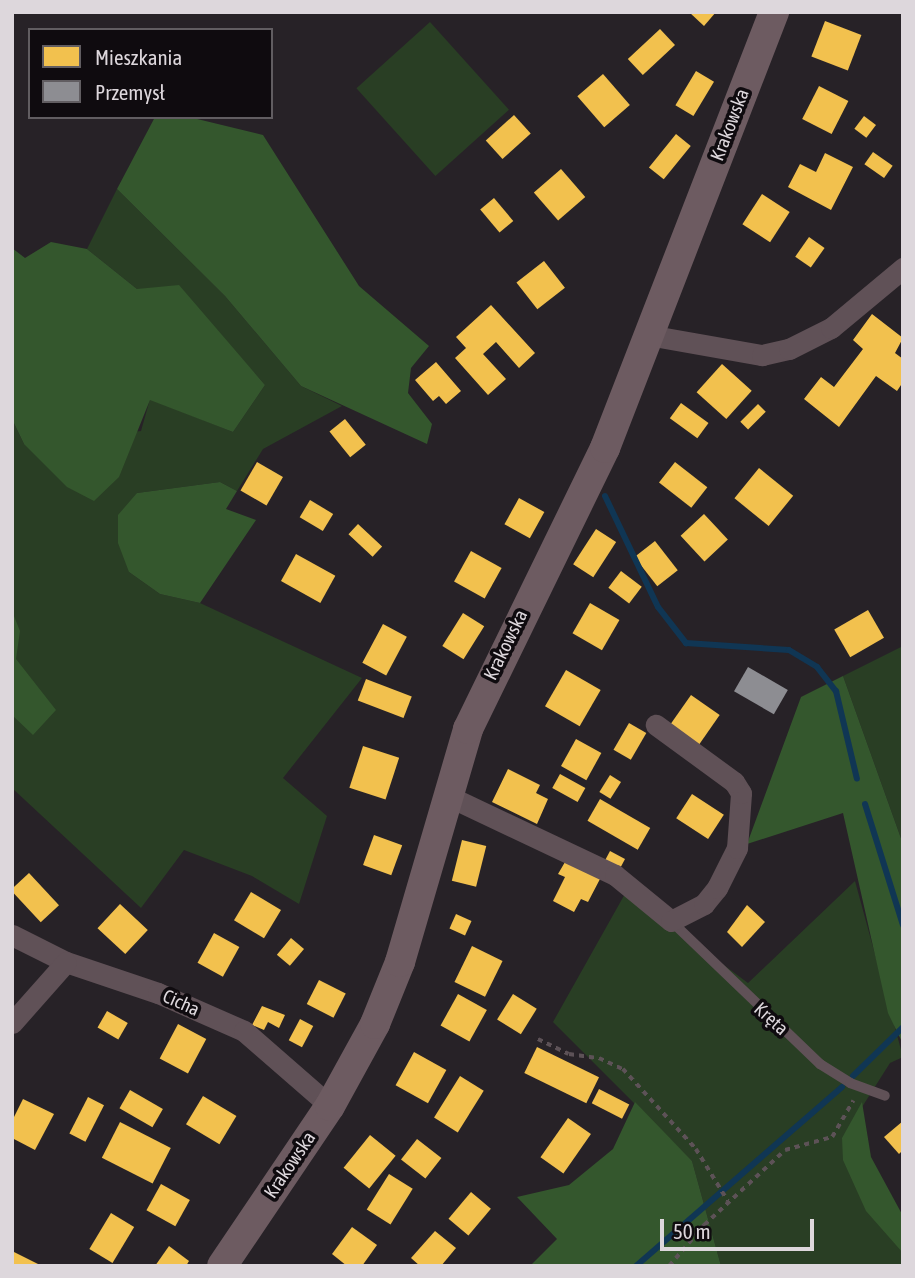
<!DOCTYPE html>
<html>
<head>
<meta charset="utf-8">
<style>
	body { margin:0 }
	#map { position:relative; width:915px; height:1278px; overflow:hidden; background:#272227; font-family:"Asap Condensed",sans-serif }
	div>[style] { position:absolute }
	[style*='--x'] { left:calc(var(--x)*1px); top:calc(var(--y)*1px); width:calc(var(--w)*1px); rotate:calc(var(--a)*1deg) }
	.green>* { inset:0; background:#293e24; transform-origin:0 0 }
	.forest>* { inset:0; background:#34572d }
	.homes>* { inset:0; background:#f2c14e; transform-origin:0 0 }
	.industry>* { inset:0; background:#8d8d92; transform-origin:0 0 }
	.stream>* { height:6px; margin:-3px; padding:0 3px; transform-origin:3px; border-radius:3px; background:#103654 }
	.path>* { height:3.5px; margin-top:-1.75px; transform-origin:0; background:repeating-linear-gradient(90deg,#5d5257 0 5px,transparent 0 10px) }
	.lane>* { height:10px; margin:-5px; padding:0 5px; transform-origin:5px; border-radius:5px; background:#605157 }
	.street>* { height:21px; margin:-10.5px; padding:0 10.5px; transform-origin:10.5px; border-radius:10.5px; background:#605157 }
	.secondary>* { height:30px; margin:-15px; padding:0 15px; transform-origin:15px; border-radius:15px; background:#6d5b61 }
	span { translate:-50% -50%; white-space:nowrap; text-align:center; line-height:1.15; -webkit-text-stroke:7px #0f0b0f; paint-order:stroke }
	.street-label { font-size:19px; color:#ddd7dc }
	.frame { position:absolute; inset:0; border:14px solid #ddd7dc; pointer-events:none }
	.legend { position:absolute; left:28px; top:28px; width:245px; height:91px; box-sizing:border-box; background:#0f0b0f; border:2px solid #615d61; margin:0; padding:9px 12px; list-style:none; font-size:21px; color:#ddd7dc }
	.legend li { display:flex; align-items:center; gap:14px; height:35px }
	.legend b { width:35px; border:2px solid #615d61 }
	.scale { position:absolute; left:660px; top:1219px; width:154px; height:32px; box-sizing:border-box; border:4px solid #ddd7dc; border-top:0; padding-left:9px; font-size:21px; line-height:24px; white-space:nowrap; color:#ddd7dc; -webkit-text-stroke:5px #0f0b0f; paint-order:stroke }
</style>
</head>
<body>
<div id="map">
	<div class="green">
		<div style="left:430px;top:22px;width:118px;height:99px;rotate:48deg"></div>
		<div style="clip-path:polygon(117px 189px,225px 296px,301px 386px,342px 406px,263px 449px,237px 491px,220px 482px,137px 493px,129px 572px,160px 594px,200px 603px,362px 678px,283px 778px,327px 816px,299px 904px,252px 876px,184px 850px,141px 908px,12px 788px,12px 419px,24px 444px,141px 431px,150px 399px,233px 432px,265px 385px,226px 341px,137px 289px,87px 249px)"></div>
		<div style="clip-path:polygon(903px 646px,903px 844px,843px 676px)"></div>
		<div style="clip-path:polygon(855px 881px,903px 1057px,890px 1063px,843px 1137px,903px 1253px,903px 1266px,721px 1266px,692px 1161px,553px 1022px,626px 892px,748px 983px)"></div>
	</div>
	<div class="forest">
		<div style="clip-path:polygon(155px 117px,189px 117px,263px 135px,359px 286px,429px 346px,411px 368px,408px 393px,432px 424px,427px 444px,301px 386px,225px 296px,117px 189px)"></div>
		<div style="clip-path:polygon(51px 242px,87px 249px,137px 289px,179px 285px,265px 385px,233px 432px,150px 400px,119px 477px,94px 501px,67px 487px,24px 444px,12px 419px,12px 248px,25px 258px)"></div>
		<div style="clip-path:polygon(220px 482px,237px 491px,226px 509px,256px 520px,200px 603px,160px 594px,129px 572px,118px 543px,118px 515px,137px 493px)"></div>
		<div style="clip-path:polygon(12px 611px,20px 631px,16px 659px,56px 710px,33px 735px,12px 715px)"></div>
		<div style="clip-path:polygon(843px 676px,903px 844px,903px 1044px,888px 1013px,843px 813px,747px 844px,801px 697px)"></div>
		<div style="clip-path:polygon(635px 1102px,692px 1161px,721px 1266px,530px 1266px,557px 1239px,517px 1197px,569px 1185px,613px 1149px)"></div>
		<div style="clip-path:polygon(862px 1102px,871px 1157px,903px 1216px,903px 1253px,866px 1211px,843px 1160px,842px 1138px)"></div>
	</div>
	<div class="homes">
		<div style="clip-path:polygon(689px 12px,716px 12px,704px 26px)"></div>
		<div style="left:825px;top:21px;width:39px;height:38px;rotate:21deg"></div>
		<div style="left:660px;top:29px;width:22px;height:44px;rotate:47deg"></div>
		<div style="left:696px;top:71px;width:21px;height:40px;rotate:31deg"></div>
		<div style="left:603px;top:74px;width:41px;height:34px;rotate:49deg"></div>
		<div style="left:819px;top:86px;width:33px;height:37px;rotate:27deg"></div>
		<div style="left:514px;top:115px;width:25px;height:38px;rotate:48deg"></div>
		<div style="left:864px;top:116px;width:15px;height:16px;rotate:37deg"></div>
		<div style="left:676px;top:134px;width:19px;height:43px;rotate:39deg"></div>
		<div style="left:873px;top:152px;width:24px;height:15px;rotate:35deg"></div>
		<div style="clip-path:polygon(825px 153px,853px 167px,831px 210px,788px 187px,800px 164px,816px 172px)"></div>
		<div style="left:561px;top:169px;width:37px;height:36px;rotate:49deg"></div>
		<div style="left:762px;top:194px;width:33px;height:36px;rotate:33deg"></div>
		<div style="left:494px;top:198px;width:30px;height:18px;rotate:50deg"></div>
		<div style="left:809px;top:237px;width:19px;height:24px;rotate:35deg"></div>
		<div style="left:544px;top:261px;width:34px;height:35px;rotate:52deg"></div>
		<div style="clip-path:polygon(491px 305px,535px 353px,519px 368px,496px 342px,483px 354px,506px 379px,488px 395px,455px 358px,466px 348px,456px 337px)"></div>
		<div style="clip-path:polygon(872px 314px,903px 338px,895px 353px,903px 359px,903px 382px,897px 391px,876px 376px,839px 427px,804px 399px,821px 377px,834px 387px,863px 349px,853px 340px)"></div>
		<div style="clip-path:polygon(436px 362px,461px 391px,446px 404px,439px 396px,433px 401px,415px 380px)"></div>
		<div style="left:722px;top:364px;width:40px;height:38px;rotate:42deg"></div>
		<div style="left:681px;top:403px;width:34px;height:19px;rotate:36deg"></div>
		<div style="left:758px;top:404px;width:11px;height:25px;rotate:45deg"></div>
		<div style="left:345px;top:419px;width:33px;height:20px;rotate:51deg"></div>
		<div style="left:257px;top:462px;width:30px;height:33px;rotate:30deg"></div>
		<div style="left:675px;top:462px;width:41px;height:26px;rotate:38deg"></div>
		<div style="left:759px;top:468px;width:44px;height:39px;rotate:39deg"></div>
		<div style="left:519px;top:498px;width:29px;height:30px;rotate:29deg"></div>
		<div style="left:310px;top:500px;width:27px;height:20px;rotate:31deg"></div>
		<div style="left:704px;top:514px;width:35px;height:32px;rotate:47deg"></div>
		<div style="left:358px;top:524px;width:33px;height:14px;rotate:43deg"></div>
		<div style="left:596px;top:529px;width:24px;height:42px;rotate:33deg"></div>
		<div style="left:655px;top:541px;width:37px;height:26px;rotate:52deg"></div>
		<div style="left:471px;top:551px;width:35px;height:35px;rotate:29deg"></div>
		<div style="left:296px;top:554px;width:45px;height:31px;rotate:29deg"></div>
		<div style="left:621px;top:571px;width:26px;height:21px;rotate:37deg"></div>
		<div style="left:590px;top:603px;width:34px;height:35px;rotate:30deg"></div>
		<div style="left:868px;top:610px;width:32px;height:39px;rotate:60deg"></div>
		<div style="left:463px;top:613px;width:25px;height:39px;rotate:32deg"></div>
		<div style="left:383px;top:624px;width:27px;height:44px;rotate:28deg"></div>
		<div style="left:566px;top:670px;width:40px;height:42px;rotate:30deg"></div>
		<div style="left:366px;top:679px;width:49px;height:23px;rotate:21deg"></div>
		<div style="left:691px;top:695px;width:35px;height:37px;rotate:35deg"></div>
		<div style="left:629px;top:723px;width:20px;height:31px;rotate:30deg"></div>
		<div style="left:576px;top:739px;width:29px;height:31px;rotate:29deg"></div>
		<div style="left:363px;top:746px;width:38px;height:44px;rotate:18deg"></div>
		<div style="clip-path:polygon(508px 769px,540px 785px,536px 793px,548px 799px,537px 824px,492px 802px)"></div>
		<div style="left:560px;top:774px;width:29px;height:16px;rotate:29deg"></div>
		<div style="left:610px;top:775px;width:13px;height:20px;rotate:32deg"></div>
		<div style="left:692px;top:794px;width:38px;height:29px;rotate:33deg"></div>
		<div style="left:600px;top:799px;width:58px;height:25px;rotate:30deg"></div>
		<div style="left:374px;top:835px;width:30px;height:32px;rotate:20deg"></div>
		<div style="left:462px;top:840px;width:25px;height:42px;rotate:14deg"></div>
		<div style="left:610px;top:851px;width:17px;height:13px;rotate:28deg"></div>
		<div style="clip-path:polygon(565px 862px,600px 879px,588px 902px,581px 899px,574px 912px,553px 901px,565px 877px,558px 874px)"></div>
		<div style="left:29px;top:873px;width:44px;height:25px;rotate:47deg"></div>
		<div style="left:251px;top:892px;width:35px;height:33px;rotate:31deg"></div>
		<div style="left:120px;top:904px;width:38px;height:33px;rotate:43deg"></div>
		<div style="clip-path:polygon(747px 905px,765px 922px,742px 947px,727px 932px)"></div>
		<div style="left:456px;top:914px;width:17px;height:16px;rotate:24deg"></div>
		<div style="left:214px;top:933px;width:29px;height:34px;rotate:29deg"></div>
		<div style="left:291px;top:938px;width:17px;height:22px;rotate:40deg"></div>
		<div style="left:472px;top:946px;width:34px;height:40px;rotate:26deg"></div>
		<div style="left:319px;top:980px;width:30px;height:27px;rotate:27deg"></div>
		<div style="left:458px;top:994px;width:33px;height:36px;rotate:29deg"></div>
		<div style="left:513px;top:994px;width:28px;height:30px;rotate:32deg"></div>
		<div style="clip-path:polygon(262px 1006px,285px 1015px,279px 1028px,268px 1022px,264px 1030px,252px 1025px)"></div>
		<div style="left:107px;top:1011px;width:24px;height:19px;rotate:30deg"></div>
		<div style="left:300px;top:1019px;width:15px;height:24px;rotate:28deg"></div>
		<div style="left:178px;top:1024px;width:32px;height:39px;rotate:28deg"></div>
		<div style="left:537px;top:1047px;width:69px;height:29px;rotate:26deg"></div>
		<div style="left:414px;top:1052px;width:37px;height:38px;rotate:29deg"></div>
		<div style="left:460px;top:1076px;width:28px;height:49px;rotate:32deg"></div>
		<div style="left:599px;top:1089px;width:34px;height:16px;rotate:27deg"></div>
		<div style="left:130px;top:1090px;width:38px;height:21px;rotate:30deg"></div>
		<div style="left:203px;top:1096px;width:39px;height:33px;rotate:31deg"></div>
		<div style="left:88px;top:1097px;width:18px;height:41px;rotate:27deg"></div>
		<div style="clip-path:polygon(23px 1099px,54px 1114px,35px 1150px,12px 1138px,12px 1121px)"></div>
		<div style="left:568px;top:1118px;width:28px;height:48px;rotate:35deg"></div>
		<div style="clip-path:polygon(903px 1121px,903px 1150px,899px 1154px,884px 1137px)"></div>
		<div style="left:120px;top:1122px;width:57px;height:40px;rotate:27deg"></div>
		<div style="left:370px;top:1135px;width:33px;height:42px;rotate:39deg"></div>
		<div style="left:417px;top:1139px;width:31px;height:26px;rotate:38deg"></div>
		<div style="left:389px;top:1174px;width:28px;height:42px;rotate:32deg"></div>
		<div style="left:161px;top:1184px;width:33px;height:30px;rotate:29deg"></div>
		<div style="left:471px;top:1192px;width:26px;height:35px;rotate:40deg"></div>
		<div style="left:111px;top:1213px;width:27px;height:42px;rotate:31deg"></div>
		<div style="clip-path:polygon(352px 1227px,377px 1245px,362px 1266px,347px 1266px,332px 1254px)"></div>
		<div style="clip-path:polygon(435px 1231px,456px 1248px,441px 1266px,420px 1266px,411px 1258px)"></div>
		<div style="clip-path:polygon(169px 1246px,189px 1261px,186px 1266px,155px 1266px)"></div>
		<div style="clip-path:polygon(12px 1251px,42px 1266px,12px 1266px)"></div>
	</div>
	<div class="industry">
		<div style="left:748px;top:667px;width:46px;height:28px;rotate:30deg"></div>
	</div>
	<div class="stream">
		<div style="--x:605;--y:496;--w:123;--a:64.5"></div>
		<div style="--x:658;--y:607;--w:46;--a:52.1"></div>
		<div style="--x:686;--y:643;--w:103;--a:3.9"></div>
		<div style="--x:789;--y:650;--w:33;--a:31"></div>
		<div style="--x:817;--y:667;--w:31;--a:52"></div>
		<div style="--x:836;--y:691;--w:90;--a:76.6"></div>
		<div style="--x:865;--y:804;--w:127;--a:72.6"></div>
		<div style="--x:853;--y:1076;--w:70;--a:-44.4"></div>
		<div style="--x:636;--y:1266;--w:273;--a:-41"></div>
	</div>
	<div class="path">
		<div style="--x:538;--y:1039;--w:34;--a:26"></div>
		<div style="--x:569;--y:1054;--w:30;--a:8"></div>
		<div style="--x:599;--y:1058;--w:26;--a:25"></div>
		<div style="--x:623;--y:1069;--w:108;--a:47.6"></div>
		<div style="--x:696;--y:1149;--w:61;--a:58.4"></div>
		<div style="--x:669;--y:1266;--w:54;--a:-49.5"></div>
		<div style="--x:704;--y:1225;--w:110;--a:-42.8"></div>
		<div style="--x:785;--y:1150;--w:49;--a:-15.5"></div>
		<div style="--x:832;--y:1137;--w:42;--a:-59.7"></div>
	</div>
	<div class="lane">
		<div style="--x:671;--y:921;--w:207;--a:43.8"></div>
		<div style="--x:820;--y:1064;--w:36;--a:32"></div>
		<div style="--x:850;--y:1083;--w:37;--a:20"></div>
	</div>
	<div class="street">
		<div style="--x:648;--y:335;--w:116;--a:10"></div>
		<div style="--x:762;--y:355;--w:28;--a:-13"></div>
		<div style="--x:789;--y:349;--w:47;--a:-26.6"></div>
		<div style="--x:831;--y:328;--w:94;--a:-39.8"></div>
		<div style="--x:446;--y:795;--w:187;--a:25.3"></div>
		<div style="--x:615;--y:875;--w:72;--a:39.4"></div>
		<div style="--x:671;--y:921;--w:37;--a:-27"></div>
		<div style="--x:704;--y:904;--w:21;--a:-51"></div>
		<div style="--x:717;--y:888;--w:45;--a:-63.4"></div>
		<div style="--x:737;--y:848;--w:55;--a:-85.8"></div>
		<div style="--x:741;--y:793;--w:13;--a:-122"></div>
		<div style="--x:734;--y:782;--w:97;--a:-143.8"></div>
		<div style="--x:12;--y:935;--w:60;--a:26.6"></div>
		<div style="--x:66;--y:962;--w:97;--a:18.6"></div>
		<div style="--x:158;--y:993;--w:94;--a:23.8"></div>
		<div style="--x:244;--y:1031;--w:114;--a:41.1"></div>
		<div style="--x:12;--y:1023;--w:81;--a:-48.5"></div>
	</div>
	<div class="secondary">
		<div style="--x:222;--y:1266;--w:193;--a:-56"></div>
		<div style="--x:330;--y:1106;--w:94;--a:-61.2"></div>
		<div style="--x:375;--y:1024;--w:67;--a:-68"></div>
		<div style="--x:400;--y:962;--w:243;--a:-73.7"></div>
		<div style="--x:468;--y:729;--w:313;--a:-64"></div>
		<div style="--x:605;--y:448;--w:468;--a:-68.8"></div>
	</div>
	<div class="street-label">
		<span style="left:730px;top:125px;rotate:-69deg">Krakowska</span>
		<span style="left:506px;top:645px;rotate:-64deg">Krakowska</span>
		<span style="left:181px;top:1003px;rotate:24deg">Cicha</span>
		<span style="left:771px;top:1019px;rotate:42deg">Kręta</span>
		<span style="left:290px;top:1165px;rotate:-56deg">Krakowska</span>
	</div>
	<div class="frame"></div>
	<ul class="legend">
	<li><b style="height:19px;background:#f2c14e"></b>Mieszkania</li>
	<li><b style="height:19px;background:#8d8d92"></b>Przemysł</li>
	</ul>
	<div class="scale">50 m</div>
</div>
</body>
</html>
